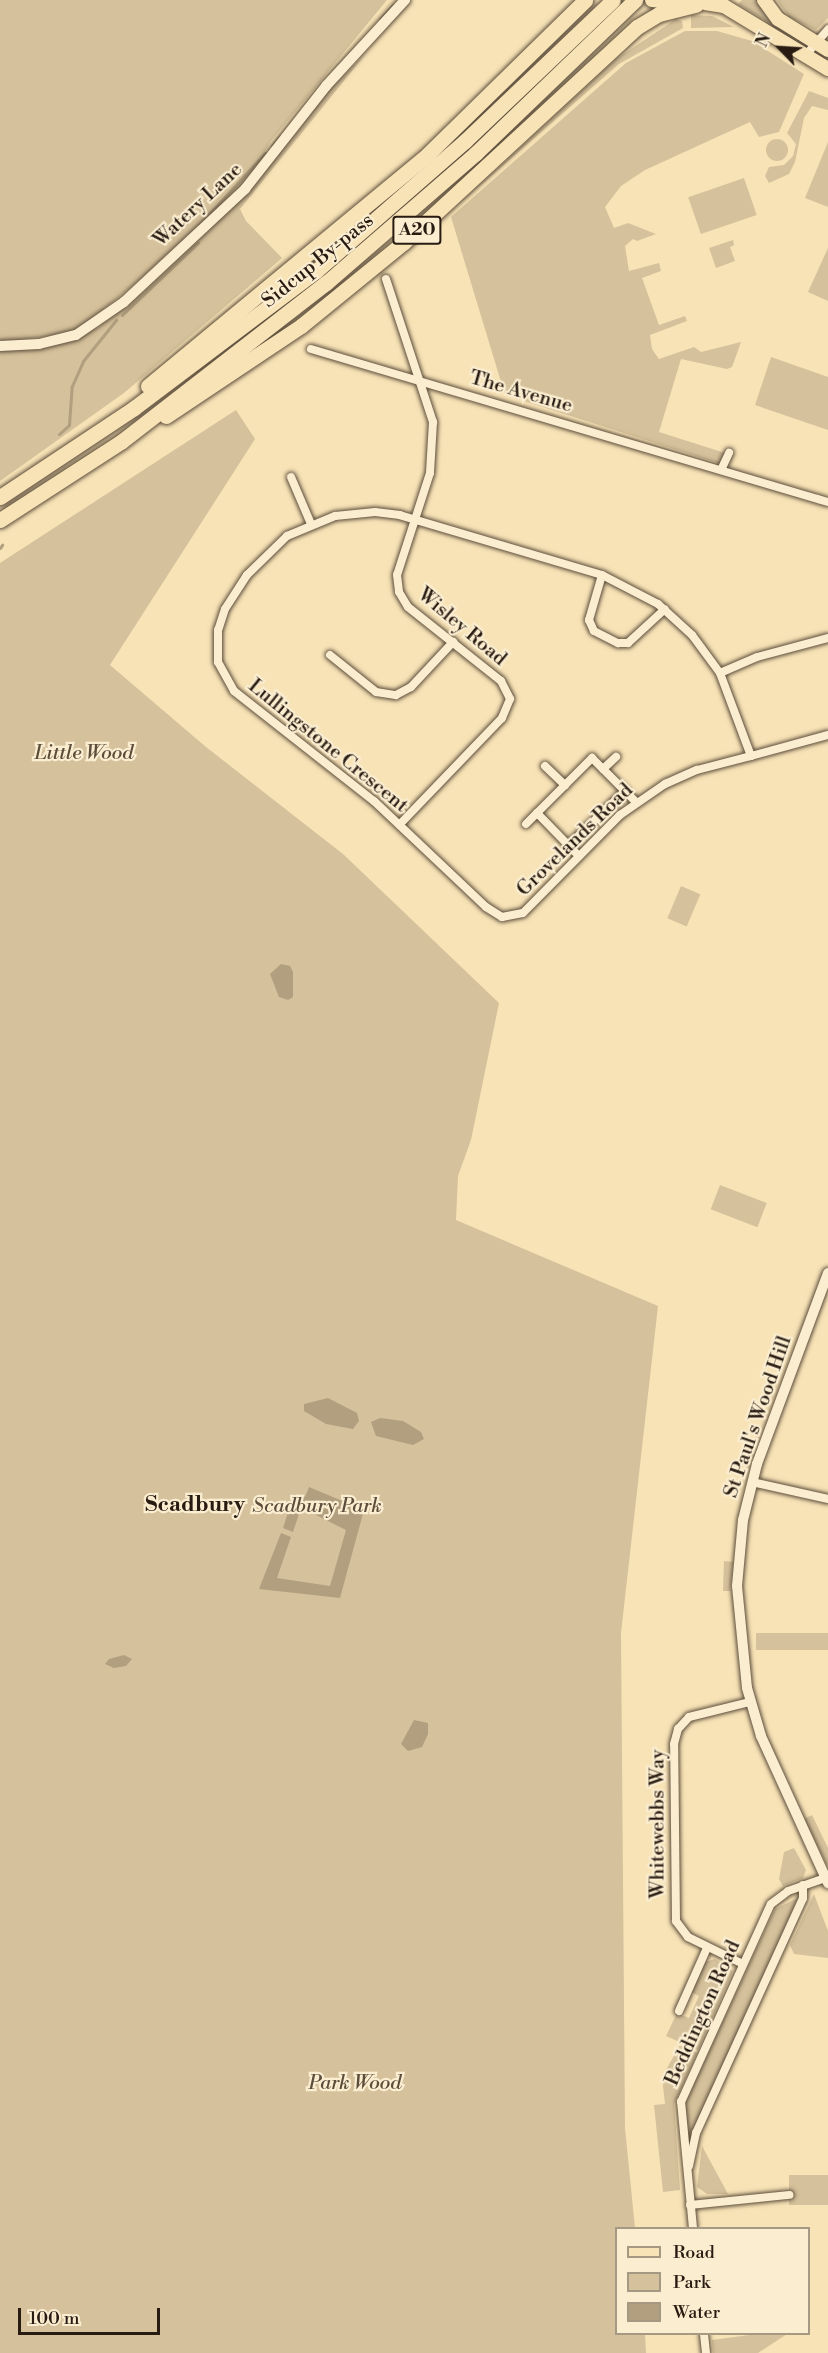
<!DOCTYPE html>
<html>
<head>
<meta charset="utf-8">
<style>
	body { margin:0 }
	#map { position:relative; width:828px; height:2353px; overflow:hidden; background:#f8e3b7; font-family:"Libre Bodoni",serif }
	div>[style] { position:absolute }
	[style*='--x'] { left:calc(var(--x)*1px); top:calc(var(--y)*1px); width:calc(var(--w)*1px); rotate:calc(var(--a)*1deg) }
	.green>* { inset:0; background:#d5c19b; transform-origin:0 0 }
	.round { border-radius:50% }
	.water>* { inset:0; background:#b19f7f }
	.stream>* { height:3px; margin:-1.5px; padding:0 1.5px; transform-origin:1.5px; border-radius:1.5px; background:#b19f7f }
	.roads { filter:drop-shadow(0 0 2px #5c4d3b) drop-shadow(0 0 2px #5c4d3b) }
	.minor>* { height:8px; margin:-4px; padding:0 4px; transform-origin:4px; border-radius:4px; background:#faedd0 }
	.tertiary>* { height:10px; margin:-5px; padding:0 5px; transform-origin:5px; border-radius:5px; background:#faedd0 }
	.primary>* { height:14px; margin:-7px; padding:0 7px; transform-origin:7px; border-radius:7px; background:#f8e3b7 }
	.trunk>* { height:15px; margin:-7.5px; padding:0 7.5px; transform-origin:7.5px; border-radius:7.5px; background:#f8e3b7 }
	span { translate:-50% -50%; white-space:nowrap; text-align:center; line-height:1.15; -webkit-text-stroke:4.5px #faedd0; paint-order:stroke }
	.shield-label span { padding:2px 4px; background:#faedd0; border:2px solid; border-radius:4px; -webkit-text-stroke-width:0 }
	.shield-label { font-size:18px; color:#281b12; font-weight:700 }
	.street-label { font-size:20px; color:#281b12 }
	.park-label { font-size:20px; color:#5c4d3b; font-style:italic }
	.quarter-label { font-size:22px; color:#281b12; font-weight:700 }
	.legend { position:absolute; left:615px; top:2227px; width:195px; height:108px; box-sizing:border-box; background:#faedd0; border:2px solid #a69984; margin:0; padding:8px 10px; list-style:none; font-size:18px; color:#281b12 }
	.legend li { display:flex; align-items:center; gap:12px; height:30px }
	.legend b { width:30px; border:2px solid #a69984 }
	.north { position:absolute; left:750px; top:18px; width:60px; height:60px; -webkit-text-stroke:4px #faedd0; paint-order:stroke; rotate:295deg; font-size:16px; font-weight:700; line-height:24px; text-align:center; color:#281b12 }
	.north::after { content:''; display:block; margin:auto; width:21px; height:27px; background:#281b12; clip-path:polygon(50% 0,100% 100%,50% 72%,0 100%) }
	.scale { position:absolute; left:18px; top:2308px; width:142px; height:27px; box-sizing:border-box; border:3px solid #281b12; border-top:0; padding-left:8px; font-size:18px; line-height:21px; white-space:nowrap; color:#281b12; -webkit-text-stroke:4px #faedd0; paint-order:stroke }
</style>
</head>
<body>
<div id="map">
	<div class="green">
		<div style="clip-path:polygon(0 0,387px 0,271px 141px,246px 183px,131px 287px,75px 332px,0 343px)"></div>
		<div style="clip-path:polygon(742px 0,758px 0,775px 26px,738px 4px)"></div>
		<div style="clip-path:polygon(777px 0,828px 0,828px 18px,816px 30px,789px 17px)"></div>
		<div style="clip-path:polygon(691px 15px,712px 16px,734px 27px,691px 28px)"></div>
		<div style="clip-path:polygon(676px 19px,682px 21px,683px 28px,619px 64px,458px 205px,616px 59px)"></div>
		<div style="clip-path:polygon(685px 31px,717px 31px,752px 41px,804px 74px,779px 132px,759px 137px,750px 122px,645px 170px,621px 186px,605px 207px,614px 228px,628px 223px,656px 234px,637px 241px,633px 239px,625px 246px,629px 271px,659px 263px,661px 271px,642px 278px,659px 325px,685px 316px,687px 321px,650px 335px,652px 349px,659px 359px,694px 347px,701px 352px,741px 342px,732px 367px,727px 369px,681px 359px,659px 432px,725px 453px,721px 464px,505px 395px,451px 217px,626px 63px)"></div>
		<div style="clip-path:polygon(365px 55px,240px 209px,246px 221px,282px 258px,124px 393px,0 481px,0 351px,61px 344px,99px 327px,248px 192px,331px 88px)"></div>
		<div style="clip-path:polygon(809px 91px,828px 98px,828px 110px,812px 106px,804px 118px,795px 162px,789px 174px,769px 183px,765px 176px,769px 167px,784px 165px,793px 156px,796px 144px,787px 133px)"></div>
		<div class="round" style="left:766px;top:139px;width:22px;height:22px"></div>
		<div style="clip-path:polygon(828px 142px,828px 207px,805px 198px)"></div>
		<div style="left:744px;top:178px;width:39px;height:59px;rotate:71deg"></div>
		<div style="clip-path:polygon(733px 240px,734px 245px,730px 247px,735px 261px,716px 268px,709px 248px)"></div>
		<div style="clip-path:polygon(828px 248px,828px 301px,808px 292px)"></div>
		<div style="clip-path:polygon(771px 357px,828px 377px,828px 430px,755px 405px)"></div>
		<div style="clip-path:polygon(236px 410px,255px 439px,110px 665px,206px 747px,343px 854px,499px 1003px,471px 1140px,458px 1176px,456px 1220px,658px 1306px,621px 1633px,625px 2128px,635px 2228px,616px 2228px,616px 2334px,645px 2334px,646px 2353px,0 2353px,0 563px)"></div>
		<div style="left:681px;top:886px;width:21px;height:35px;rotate:23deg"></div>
		<div style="left:720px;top:1185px;width:50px;height:26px;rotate:21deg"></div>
		<div style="clip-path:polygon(724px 1561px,733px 1562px,730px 1591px,723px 1591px)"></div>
		<div style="left:828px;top:1633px;width:17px;height:72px;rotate:90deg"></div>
		<div style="clip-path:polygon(812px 1815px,828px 1848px,828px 1867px,804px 1819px)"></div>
		<div style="clip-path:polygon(794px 1848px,806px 1870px,803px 1878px,783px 1886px,779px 1879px,784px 1852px)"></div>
		<div style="clip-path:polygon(814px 1894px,828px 1931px,828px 1958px,794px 1954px,790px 1945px)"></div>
		<div style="clip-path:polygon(798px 1898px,688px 2148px,685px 2103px,775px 1909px)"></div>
		<div style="clip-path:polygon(715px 1959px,733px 1971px,698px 2050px,666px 2036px,677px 2013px,689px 2018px,699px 1996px,691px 1992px,705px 1962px)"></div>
		<div style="clip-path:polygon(680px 2045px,697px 2053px,674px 2104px,680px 2190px,663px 2192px,654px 2105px,665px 2104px,662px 2077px)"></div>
		<div style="clip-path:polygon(702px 2146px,728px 2194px,707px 2194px,697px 2187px)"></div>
		<div style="left:828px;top:2175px;width:30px;height:39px;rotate:90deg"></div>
		<div style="clip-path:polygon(757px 2334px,787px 2334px,758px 2353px,713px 2353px,712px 2340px)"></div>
	</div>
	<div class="water">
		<div style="clip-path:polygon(281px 964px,290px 966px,293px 972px,293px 997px,288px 1000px,279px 997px,270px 974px)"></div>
		<div style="clip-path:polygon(328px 1398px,357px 1413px,359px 1421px,353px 1429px,326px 1424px,304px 1411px,304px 1404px)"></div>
		<div style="clip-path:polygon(380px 1418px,403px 1421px,421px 1432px,424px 1439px,413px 1445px,376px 1436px,371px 1422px)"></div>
		<div style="clip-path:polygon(309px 1487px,364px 1510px,340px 1598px,259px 1589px,281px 1533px,291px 1537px,277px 1578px,330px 1586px,346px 1530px,306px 1510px,299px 1514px,293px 1532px,283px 1528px,294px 1494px,305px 1497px)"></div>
		<div style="clip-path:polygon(124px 1655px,132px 1659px,126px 1666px,114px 1668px,105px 1664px,109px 1659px)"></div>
		<div style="clip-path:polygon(414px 1720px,428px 1723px,428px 1734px,422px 1747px,408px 1751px,401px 1744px)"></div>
	</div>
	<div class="stream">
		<div style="--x:380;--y:19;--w:19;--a:-47"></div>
		<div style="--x:272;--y:146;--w:13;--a:-51"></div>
		<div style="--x:199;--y:225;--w:98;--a:-47.5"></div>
		<div style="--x:122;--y:315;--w:105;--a:-43.5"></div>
		<div style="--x:59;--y:434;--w:13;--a:-42"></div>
		<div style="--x:69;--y:425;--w:39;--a:-86"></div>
		<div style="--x:72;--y:386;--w:27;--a:-66"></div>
		<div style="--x:83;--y:361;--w:53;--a:-51.2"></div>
		<div style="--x:0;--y:548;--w:4;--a:-56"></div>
	</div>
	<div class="roads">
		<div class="minor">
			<div style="--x:804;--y:57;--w:37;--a:-49"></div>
			<div style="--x:386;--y:279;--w:151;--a:71.8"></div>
			<div style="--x:433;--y:422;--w:51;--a:93.4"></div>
			<div style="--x:430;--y:473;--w:107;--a:107.9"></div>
			<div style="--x:397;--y:575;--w:17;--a:83"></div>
			<div style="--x:399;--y:592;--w:17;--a:59"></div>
			<div style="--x:408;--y:607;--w:119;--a:38.5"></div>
			<div style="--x:501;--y:681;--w:20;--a:63"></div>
			<div style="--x:510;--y:699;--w:21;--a:113"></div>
			<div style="--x:502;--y:718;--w:147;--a:133.9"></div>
			<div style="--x:311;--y:349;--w:539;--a:16.49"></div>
			<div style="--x:722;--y:468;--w:17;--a:-65"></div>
			<div style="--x:291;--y:477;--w:51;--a:66.9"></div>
			<div style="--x:602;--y:575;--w:47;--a:106.1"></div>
			<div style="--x:589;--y:620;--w:12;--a:66"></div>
			<div style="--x:594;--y:631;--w:27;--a:27"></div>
			<div style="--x:618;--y:643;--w:10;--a:0"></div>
			<div style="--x:628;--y:643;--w:50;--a:-42.6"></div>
			<div style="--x:330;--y:655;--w:59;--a:38.8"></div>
			<div style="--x:376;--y:692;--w:20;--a:9"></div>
			<div style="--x:396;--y:695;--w:17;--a:-28"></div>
			<div style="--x:411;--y:687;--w:62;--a:-47"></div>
			<div style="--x:720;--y:673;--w:40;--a:-23.4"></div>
			<div style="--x:757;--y:657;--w:73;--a:-15"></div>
			<div style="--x:751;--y:756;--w:89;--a:-110.5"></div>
			<div style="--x:720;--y:673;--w:47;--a:-126.4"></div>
			<div style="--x:692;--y:635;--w:46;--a:-137.6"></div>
			<div style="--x:658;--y:604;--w:63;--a:-152.6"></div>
			<div style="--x:602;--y:575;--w:211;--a:-163.5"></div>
			<div style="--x:400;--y:515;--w:25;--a:-173"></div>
			<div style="--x:375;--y:512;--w:40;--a:174.3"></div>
			<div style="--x:335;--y:516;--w:52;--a:157.4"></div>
			<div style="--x:287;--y:536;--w:56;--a:135.7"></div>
			<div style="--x:247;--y:575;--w:40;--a:122.9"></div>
			<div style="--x:225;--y:609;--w:22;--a:108"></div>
			<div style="--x:218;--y:630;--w:32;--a:90"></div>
			<div style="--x:218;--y:662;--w:33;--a:61"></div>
			<div style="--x:234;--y:691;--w:178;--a:38.2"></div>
			<div style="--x:374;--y:801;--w:154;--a:43.4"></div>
			<div style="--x:486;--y:907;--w:19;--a:32"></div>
			<div style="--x:502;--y:917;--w:21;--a:-11"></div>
			<div style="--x:523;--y:913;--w:138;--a:-45.3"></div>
			<div style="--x:620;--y:815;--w:55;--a:-34.6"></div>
			<div style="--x:665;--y:784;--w:35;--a:-24"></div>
			<div style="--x:697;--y:770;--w:56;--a:-14.5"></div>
			<div style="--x:751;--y:756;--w:80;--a:-15.3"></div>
			<div style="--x:545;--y:766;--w:28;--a:44"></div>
			<div style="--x:603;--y:769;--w:18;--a:-43"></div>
			<div style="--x:537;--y:813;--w:78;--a:-45"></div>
			<div style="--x:592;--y:758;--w:62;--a:45"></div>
			<div style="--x:526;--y:824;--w:16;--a:-45"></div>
			<div style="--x:537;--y:813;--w:60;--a:45.7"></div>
			<div style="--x:569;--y:845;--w:78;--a:-44"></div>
			<div style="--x:752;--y:1482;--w:78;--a:12.6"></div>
			<div style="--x:743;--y:1964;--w:61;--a:-153.9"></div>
			<div style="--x:688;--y:1937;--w:20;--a:-127"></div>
			<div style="--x:676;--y:1921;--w:177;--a:-90.6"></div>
			<div style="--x:674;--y:1744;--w:16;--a:-75"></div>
			<div style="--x:678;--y:1729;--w:16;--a:-47"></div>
			<div style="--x:689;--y:1717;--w:63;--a:-13.8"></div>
			<div style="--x:679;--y:2011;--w:69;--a:-66"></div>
			<div style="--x:689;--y:2166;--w:34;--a:-78"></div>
			<div style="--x:696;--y:2133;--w:258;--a:-65.5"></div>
			<div style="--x:803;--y:1898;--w:13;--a:-90"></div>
			<div style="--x:690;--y:2205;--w:100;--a:-5.8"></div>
			<div style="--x:693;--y:2228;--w:127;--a:-95.4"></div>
			<div style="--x:681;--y:2102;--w:217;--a:-65.6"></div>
			<div style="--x:771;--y:1904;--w:21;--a:-37"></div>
			<div style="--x:788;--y:1891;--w:42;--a:-19.3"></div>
			<div style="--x:704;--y:2334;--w:19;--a:84"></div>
		</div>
		<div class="tertiary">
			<div style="--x:0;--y:346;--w:39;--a:-3"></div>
			<div style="--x:39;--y:344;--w:38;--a:-14"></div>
			<div style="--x:76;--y:335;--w:58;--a:-34.5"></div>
			<div style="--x:124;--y:302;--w:166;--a:-43"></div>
			<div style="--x:245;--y:189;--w:131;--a:-51.8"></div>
			<div style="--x:326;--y:86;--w:117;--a:-47.4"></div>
			<div style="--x:828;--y:1273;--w:204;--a:110.4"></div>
			<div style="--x:757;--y:1464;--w:58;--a:104"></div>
			<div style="--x:743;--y:1520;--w:66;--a:95.2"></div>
			<div style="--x:737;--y:1586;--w:102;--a:84.4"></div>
			<div style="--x:747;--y:1688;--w:50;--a:73.7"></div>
			<div style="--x:761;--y:1736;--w:162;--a:65.5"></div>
		</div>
		<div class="primary">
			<div style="--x:652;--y:0;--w:39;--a:6"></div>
			<div style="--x:764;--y:0;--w:24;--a:54"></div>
			<div style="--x:778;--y:19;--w:59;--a:31.8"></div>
			<div style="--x:705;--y:3;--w:19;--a:9"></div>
			<div style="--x:724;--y:6;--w:122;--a:31.2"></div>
		</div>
		<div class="trunk">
			<div style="--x:148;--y:386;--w:364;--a:-39.6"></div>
			<div style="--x:428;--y:154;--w:220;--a:-44.4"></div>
			<div style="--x:166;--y:416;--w:162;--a:-33.7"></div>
			<div style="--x:301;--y:326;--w:133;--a:-39.2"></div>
			<div style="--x:404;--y:242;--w:317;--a:-42.7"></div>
			<div style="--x:637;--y:27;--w:26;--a:-31"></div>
			<div style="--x:659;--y:14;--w:38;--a:-14"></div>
			<div style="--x:0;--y:497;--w:161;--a:-33.6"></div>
			<div style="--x:134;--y:408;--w:228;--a:-37"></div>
			<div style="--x:316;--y:271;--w:198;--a:-41.1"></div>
			<div style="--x:465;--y:141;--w:204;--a:-43.6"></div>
			<div style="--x:0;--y:520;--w:145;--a:-32.9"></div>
			<div style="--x:122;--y:441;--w:258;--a:-37.8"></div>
			<div style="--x:326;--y:283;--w:198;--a:-40.9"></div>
			<div style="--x:476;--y:153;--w:221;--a:-43.9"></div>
		</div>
	</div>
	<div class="shield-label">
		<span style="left:417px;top:230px">A20</span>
	</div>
	<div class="street-label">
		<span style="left:198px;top:205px;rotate:-43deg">Watery Lane</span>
		<span style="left:318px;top:261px;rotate:-39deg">Sidcup By-pass</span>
		<span style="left:521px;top:392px;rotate:16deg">The Avenue</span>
		<span style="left:462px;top:627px;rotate:40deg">Wisley Road</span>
		<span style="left:328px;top:746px;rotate:39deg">Lullingstone Crescent</span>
		<span style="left:575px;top:840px;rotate:-44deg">Grovelands Road</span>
		<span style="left:758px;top:1417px;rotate:-71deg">St Paul's Wood Hill</span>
		<span style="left:658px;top:1824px;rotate:-90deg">Whitewebbs Way</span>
		<span style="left:703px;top:2013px;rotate:-66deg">Beddington Road</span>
	</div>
	<div class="park-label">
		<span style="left:84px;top:753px">Little Wood</span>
		<span style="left:317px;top:1506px">Scadbury Park</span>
		<span style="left:355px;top:2083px">Park Wood</span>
	</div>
	<div class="quarter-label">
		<span style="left:195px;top:1505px">Scadbury</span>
	</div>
	<ul class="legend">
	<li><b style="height:8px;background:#f8e3b7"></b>Road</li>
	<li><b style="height:16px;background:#d5c19b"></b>Park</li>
	<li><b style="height:16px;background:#b19f7f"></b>Water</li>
	</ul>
	<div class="north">N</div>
	<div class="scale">100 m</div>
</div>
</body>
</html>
